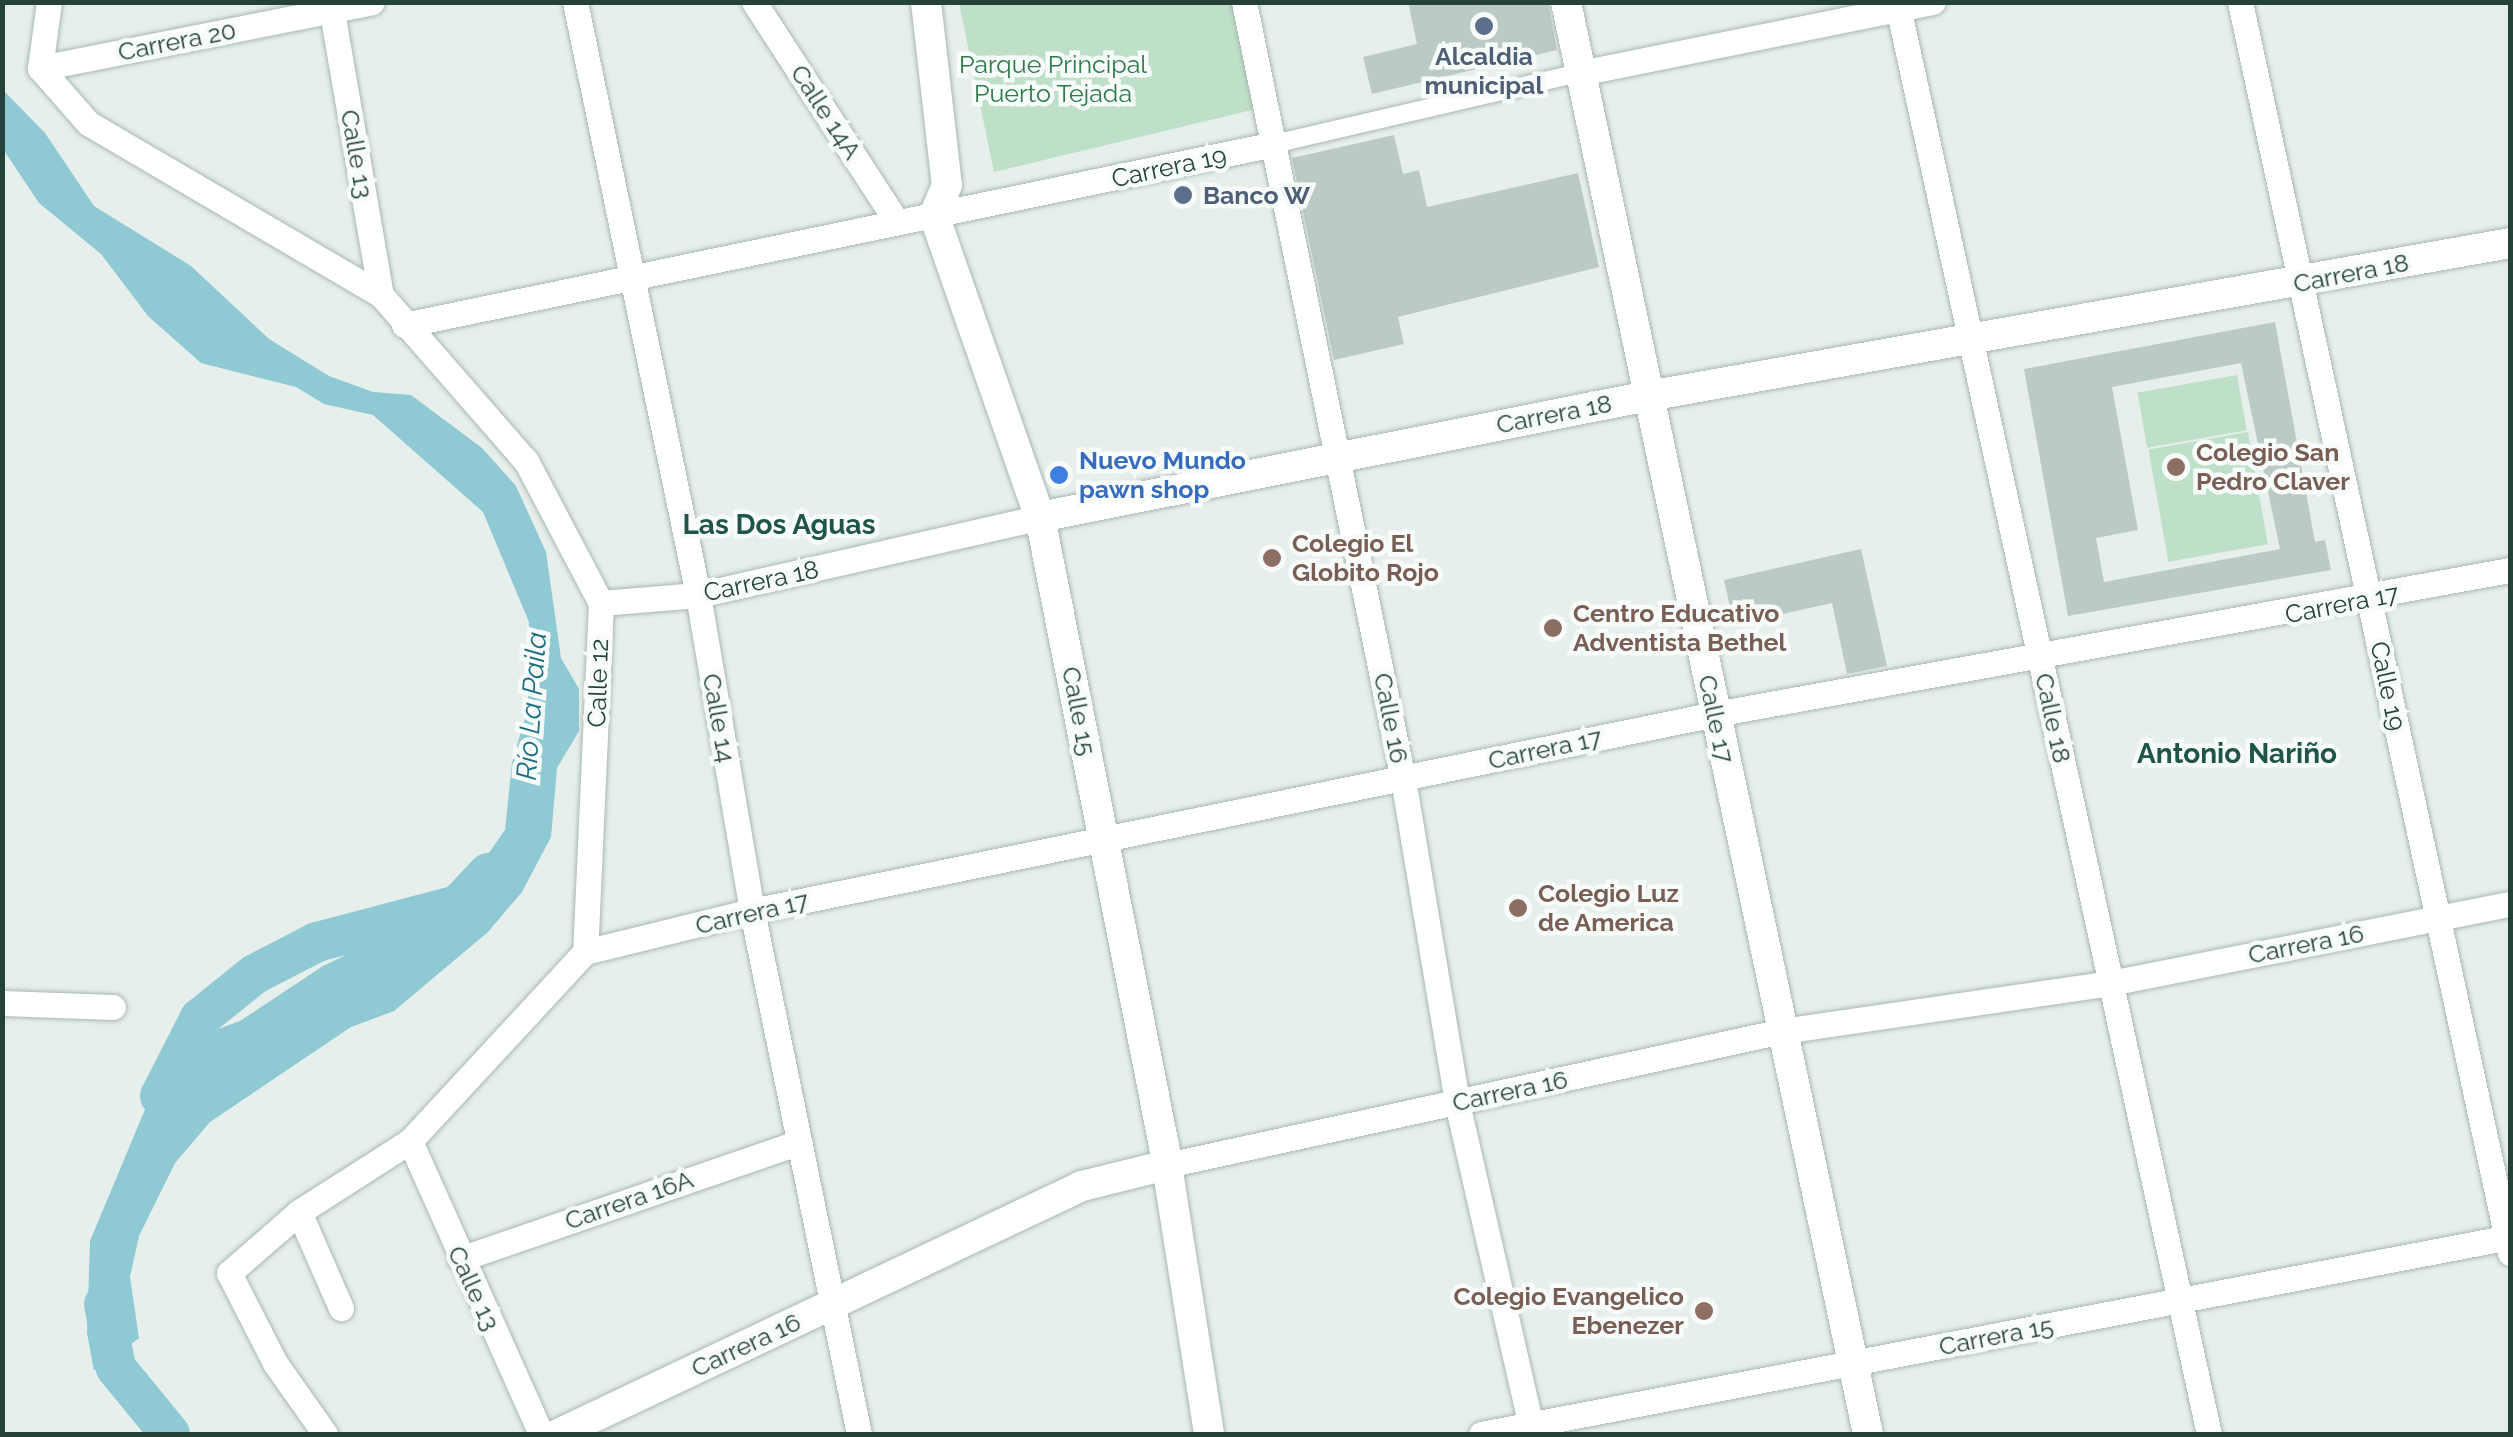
<!DOCTYPE html>
<html>
<head>
<meta charset="utf-8">
<style>
	body { margin:0 }
	#map { position:relative; width:2513px; height:1437px; overflow:hidden; background:#e6efeb; font-family:Raleway,sans-serif }
	div>[style] { position:absolute }
	[style*='--x'] { left:calc(var(--x)*1px); top:calc(var(--y)*1px); width:calc(var(--w)*1px); rotate:calc(var(--a)*1deg) }
	.green>* { inset:0; background:#bfe0c8; transform-origin:0 0 }
	.water>* { inset:0; background:#8ec9d4 }
	.river>* { height:40px; margin:-20px; padding:0 20px; transform-origin:20px; border-radius:20px; background:#8ec9d4 }
	.building>* { inset:0; background:#bbcac4 }
	.roads { filter:drop-shadow(0 0 2px #a8b8b2) drop-shadow(0 0 2px #a8b8b2) }
	.pedestrian>* { height:18px; margin:-9px; padding:0 9px; transform-origin:9px; border-radius:9px; background:#fff }
	.minor>* { height:25px; margin:-12.5px; padding:0 12.5px; transform-origin:12.5px; border-radius:12.5px; background:#fff }
	.tertiary>* { height:30px; margin:-15px; padding:0 15px; transform-origin:15px; border-radius:15px; background:#fff }
	.secondary>* { height:30px; margin:-15px; padding:0 15px; transform-origin:15px; border-radius:15px; background:#fff }
	.dots>* { width:28px; height:28px; translate:-50% -50%; box-sizing:border-box; border:5px solid #f7fbf9; border-radius:50% }
	span { translate:-50% -50%; white-space:nowrap; text-align:center; line-height:1.15; -webkit-text-stroke:9px #f7fbf9; paint-order:stroke }
	.street-label { font-size:25px; color:#24423a }
	.service-label { font-size:25px; color:#4e5e75; font-weight:700 }
	.left { translate:0 -50%; text-align:left }
	.park-label { font-size:25px; color:#2d7a4b }
	.education-label { font-size:25px; color:#785e54; font-weight:700 }
	.right { translate:-100% -50%; text-align:right }
	.shop-label { font-size:25px; color:#366cbe; font-weight:700 }
	.neighbourhood-label { font-size:28px; color:#1f5548; font-weight:700 }
	.water-label { font-size:28px; color:#1c6f80; font-style:italic }
	.frame { position:absolute; inset:0; border:5px solid #24423a; pointer-events:none }
</style>
</head>
<body>
<div id="map">
	<div class="green">
		<div style="clip-path:polygon(959px 3px,1232px 3px,1256px 109px,994px 172px)"></div>
		<div style="left:2237px;top:375px;width:56px;height:101px;rotate:80deg"></div>
		<div style="left:2248px;top:432px;width:114px;height:101px;rotate:80deg"></div>
	</div>
	<div class="water">
		<div style="clip-path:polygon(3px 90px,45px 133px,94px 206px,191px 266px,269px 339px,329px 376px,373px 392px,411px 395px,482px 448px,516px 486px,546px 552px,561px 658px,579px 689px,579px 731px,557px 768px,551px 837px,522px 892px,488px 932px,394px 1011px,351px 1027px,210px 1122px,175px 1163px,139px 1236px,130px 1277px,139px 1338px,94px 1371px,87px 1333px,90px 1241px,159px 1076px,196px 1037px,240px 1021px,323px 966px,377px 940px,415px 932px,449px 909px,505px 830px,512px 763px,528px 708px,529px 622px,483px 512px,373px 415px,324px 404px,296px 387px,201px 363px,148px 316px,101px 254px,39px 203px,3px 149px)"></div>
	</div>
	<div class="river">
		<div style="--x:160;--y:1096;--w:88;--a:-62.9"></div>
		<div style="--x:200;--y:1018;--w:70;--a:-38.7"></div>
		<div style="--x:255;--y:974;--w:70;--a:-27.3"></div>
		<div style="--x:317;--y:942;--w:146;--a:-14.7"></div>
		<div style="--x:458;--y:905;--w:44;--a:-46.8"></div>
		<div style="--x:104;--y:1304;--w:65;--a:79.4"></div>
		<div style="--x:116;--y:1368;--w:85;--a:50.7"></div>
	</div>
	<div class="building">
		<div style="clip-path:polygon(1408px 2px,1548px 2px,1557px 50px,1372px 94px,1363px 57px,1417px 44px)"></div>
		<div style="clip-path:polygon(1394px 135px,1403px 174px,1419px 170px,1427px 207px,1578px 173px,1599px 267px,1398px 317px,1404px 344px,1334px 360px,1292px 158px)"></div>
		<div style="clip-path:polygon(evenodd,2275px 322px,2315px 542px,2325px 540px,2331px 570px,2068px 616px,2024px 369px,2275px 322px,2241px 363px,2280px 549px,2104px 582px,2096px 538px,2138px 530px,2112px 387px,2241px 363px)"></div>
		<div style="clip-path:polygon(1861px 549px,1887px 666px,1847px 674px,1832px 603px,1734px 625px,1724px 580px)"></div>
	</div>
	<div class="roads">
		<div class="pedestrian">
			<div style="--x:1274;--y:144;--w:314;--a:-13.1"></div>
		</div>
		<div class="minor">
			<div style="--x:49;--y:2;--w:67;--a:97.8"></div>
			<div style="--x:40;--y:68;--w:73;--a:48.9"></div>
			<div style="--x:88;--y:123;--w:340;--a:30.4"></div>
			<div style="--x:381;--y:295;--w:220;--a:48.9"></div>
			<div style="--x:526;--y:461;--w:161;--a:62.2"></div>
			<div style="--x:601;--y:603;--w:349;--a:92.6"></div>
			<div style="--x:585;--y:952;--w:258;--a:132.8"></div>
			<div style="--x:410;--y:1141;--w:132;--a:147.4"></div>
			<div style="--x:299;--y:1212;--w:93;--a:138.9"></div>
			<div style="--x:229;--y:1273;--w:101;--a:62.9"></div>
			<div style="--x:275;--y:1363;--w:87;--a:54.8"></div>
			<div style="--x:575;--y:2;--w:606;--a:78.28"></div>
			<div style="--x:698;--y:595;--w:321;--a:80.3"></div>
			<div style="--x:752;--y:911;--w:534;--a:78.44"></div>
			<div style="--x:754;--y:2;--w:262;--a:57"></div>
			<div style="--x:1244;--y:2;--w:793;--a:78.44"></div>
			<div style="--x:1403;--y:779;--w:328;--a:80.5"></div>
			<div style="--x:1457;--y:1103;--w:340;--a:77.1"></div>
			<div style="--x:1897;--y:2;--w:1466;--a:77.71"></div>
			<div style="--x:2240;--y:2;--w:1280;--a:77.82"></div>
			<div style="--x:332;--y:12;--w:287;--a:80.2"></div>
			<div style="--x:40;--y:68;--w:338;--a:-11.2"></div>
			<div style="--x:1580;--y:73;--w:360;--a:-11.4"></div>
			<div style="--x:404;--y:325;--w:889;--a:-11.75"></div>
			<div style="--x:601;--y:603;--w:97;--a:-4.7"></div>
			<div style="--x:698;--y:595;--w:351;--a:-12.8"></div>
			<div style="--x:585;--y:952;--w:172;--a:-13.8"></div>
			<div style="--x:752;--y:911;--w:983;--a:-11.56"></div>
			<div style="--x:1715;--y:714;--w:808;--a:-10.27"></div>
			<div style="--x:2;--y:1003;--w:111;--a:2.1"></div>
			<div style="--x:410;--y:1141;--w:321;--a:65.9"></div>
			<div style="--x:1167;--y:1165;--w:629;--a:-12.29"></div>
			<div style="--x:1782;--y:1031;--w:331;--a:-8.3"></div>
			<div style="--x:2110;--y:983;--w:408;--a:-11.2"></div>
			<div style="--x:299;--y:1212;--w:105;--a:66.4"></div>
			<div style="--x:460;--y:1259;--w:359;--a:-19"></div>
			<div style="--x:1481;--y:1434;--w:1048;--a:-10.84"></div>
		</div>
		<div class="tertiary">
			<div style="--x:926;--y:2;--w:184;--a:83.5"></div>
			<div style="--x:947;--y:185;--w:33;--a:113"></div>
			<div style="--x:934;--y:215;--w:320;--a:70.7"></div>
			<div style="--x:1040;--y:517;--w:641;--a:78.85"></div>
			<div style="--x:1164;--y:1146;--w:291;--a:81.1"></div>
			<div style="--x:1040;--y:517;--w:620;--a:-11.26"></div>
			<div style="--x:1648;--y:396;--w:875;--a:-10.06"></div>
			<div style="--x:558;--y:1434;--w:580;--a:-25.33"></div>
			<div style="--x:1082;--y:1186;--w:88;--a:-13.9"></div>
		</div>
		<div class="secondary">
			<div style="--x:1566;--y:2;--w:1463;--a:78.09"></div>
		</div>
	</div>
	<div class="dots">
		<div style="left:1484px;top:26px;background:#5c6f8a"></div>
		<div style="left:1183px;top:195px;background:#5c6f8a"></div>
		<div style="left:2176px;top:467px;background:#8d6e63"></div>
		<div style="left:1059px;top:475px;background:#3f7fe0"></div>
		<div style="left:1272px;top:558px;background:#8d6e63"></div>
		<div style="left:1553px;top:628px;background:#8d6e63"></div>
		<div style="left:1518px;top:908px;background:#8d6e63"></div>
		<div style="left:1704px;top:1311px;background:#8d6e63"></div>
	</div>
	<div class="street-label">
		<span style="left:177px;top:41px;rotate:-11deg">Carrera 20</span>
		<span style="left:826px;top:112px;rotate:57deg">Calle 14A</span>
		<span style="left:357px;top:154px;rotate:80deg">Calle 13</span>
		<span style="left:1169px;top:167px;rotate:-12deg">Carrera 19</span>
		<span style="left:2351px;top:273px;rotate:-11deg">Carrera 18</span>
		<span style="left:1554px;top:414px;rotate:-11deg">Carrera 18</span>
		<span style="left:761px;top:581px;rotate:-12deg">Carrera 18</span>
		<span style="left:2342px;top:604px;rotate:-11deg">Carrera 17</span>
		<span style="left:598px;top:683px;rotate:-88deg">Calle 12</span>
		<span style="left:2388px;top:686px;rotate:78deg">Calle 19</span>
		<span style="left:1079px;top:711px;rotate:79deg">Calle 15</span>
		<span style="left:719px;top:718px;rotate:80deg">Calle 14</span>
		<span style="left:1391px;top:718px;rotate:79deg">Calle 16</span>
		<span style="left:2053px;top:718px;rotate:78deg">Calle 18</span>
		<span style="left:1716px;top:719px;rotate:78deg">Calle 17</span>
		<span style="left:1545px;top:749px;rotate:-12deg">Carrera 17</span>
		<span style="left:752px;top:913px;rotate:-13deg">Carrera 17</span>
		<span style="left:2306px;top:944px;rotate:-11deg">Carrera 16</span>
		<span style="left:1510px;top:1091px;rotate:-12deg">Carrera 16</span>
		<span style="left:629px;top:1200px;rotate:-19deg">Carrera 16A</span>
		<span style="left:474px;top:1288px;rotate:65deg">Calle 13</span>
		<span style="left:1996px;top:1336px;rotate:-11deg">Carrera 15</span>
		<span style="left:746px;top:1345px;rotate:-25deg">Carrera 16</span>
	</div>
	<div class="service-label">
		<span style="left:1484px;top:71px">Alcaldia<br>municipal</span>
		<span class="left" style="left:1203px;top:195px">Banco W</span>
	</div>
	<div class="park-label">
		<span style="left:1053px;top:79px">Parque Principal<br>Puerto Tejada</span>
	</div>
	<div class="education-label">
		<span class="left" style="left:2196px;top:467px">Colegio San<br>Pedro Claver</span>
		<span class="left" style="left:1292px;top:558px">Colegio El<br>Globito Rojo</span>
		<span class="left" style="left:1573px;top:628px">Centro Educativo<br>Adventista Bethel</span>
		<span class="left" style="left:1538px;top:908px">Colegio Luz<br>de America</span>
		<span class="right" style="left:1684px;top:1311px">Colegio Evangelico<br>Ebenezer</span>
	</div>
	<div class="shop-label">
		<span class="left" style="left:1079px;top:475px">Nuevo Mundo<br>pawn shop</span>
	</div>
	<div class="neighbourhood-label">
		<span style="left:779px;top:525px">Las Dos Aguas</span>
		<span style="left:2237px;top:754px">Antonio Nariño</span>
	</div>
	<div class="water-label">
		<span style="left:532px;top:706px;rotate:-86deg">Río La Paila</span>
	</div>
	<div class="frame"></div>
</div>
</body>
</html>
